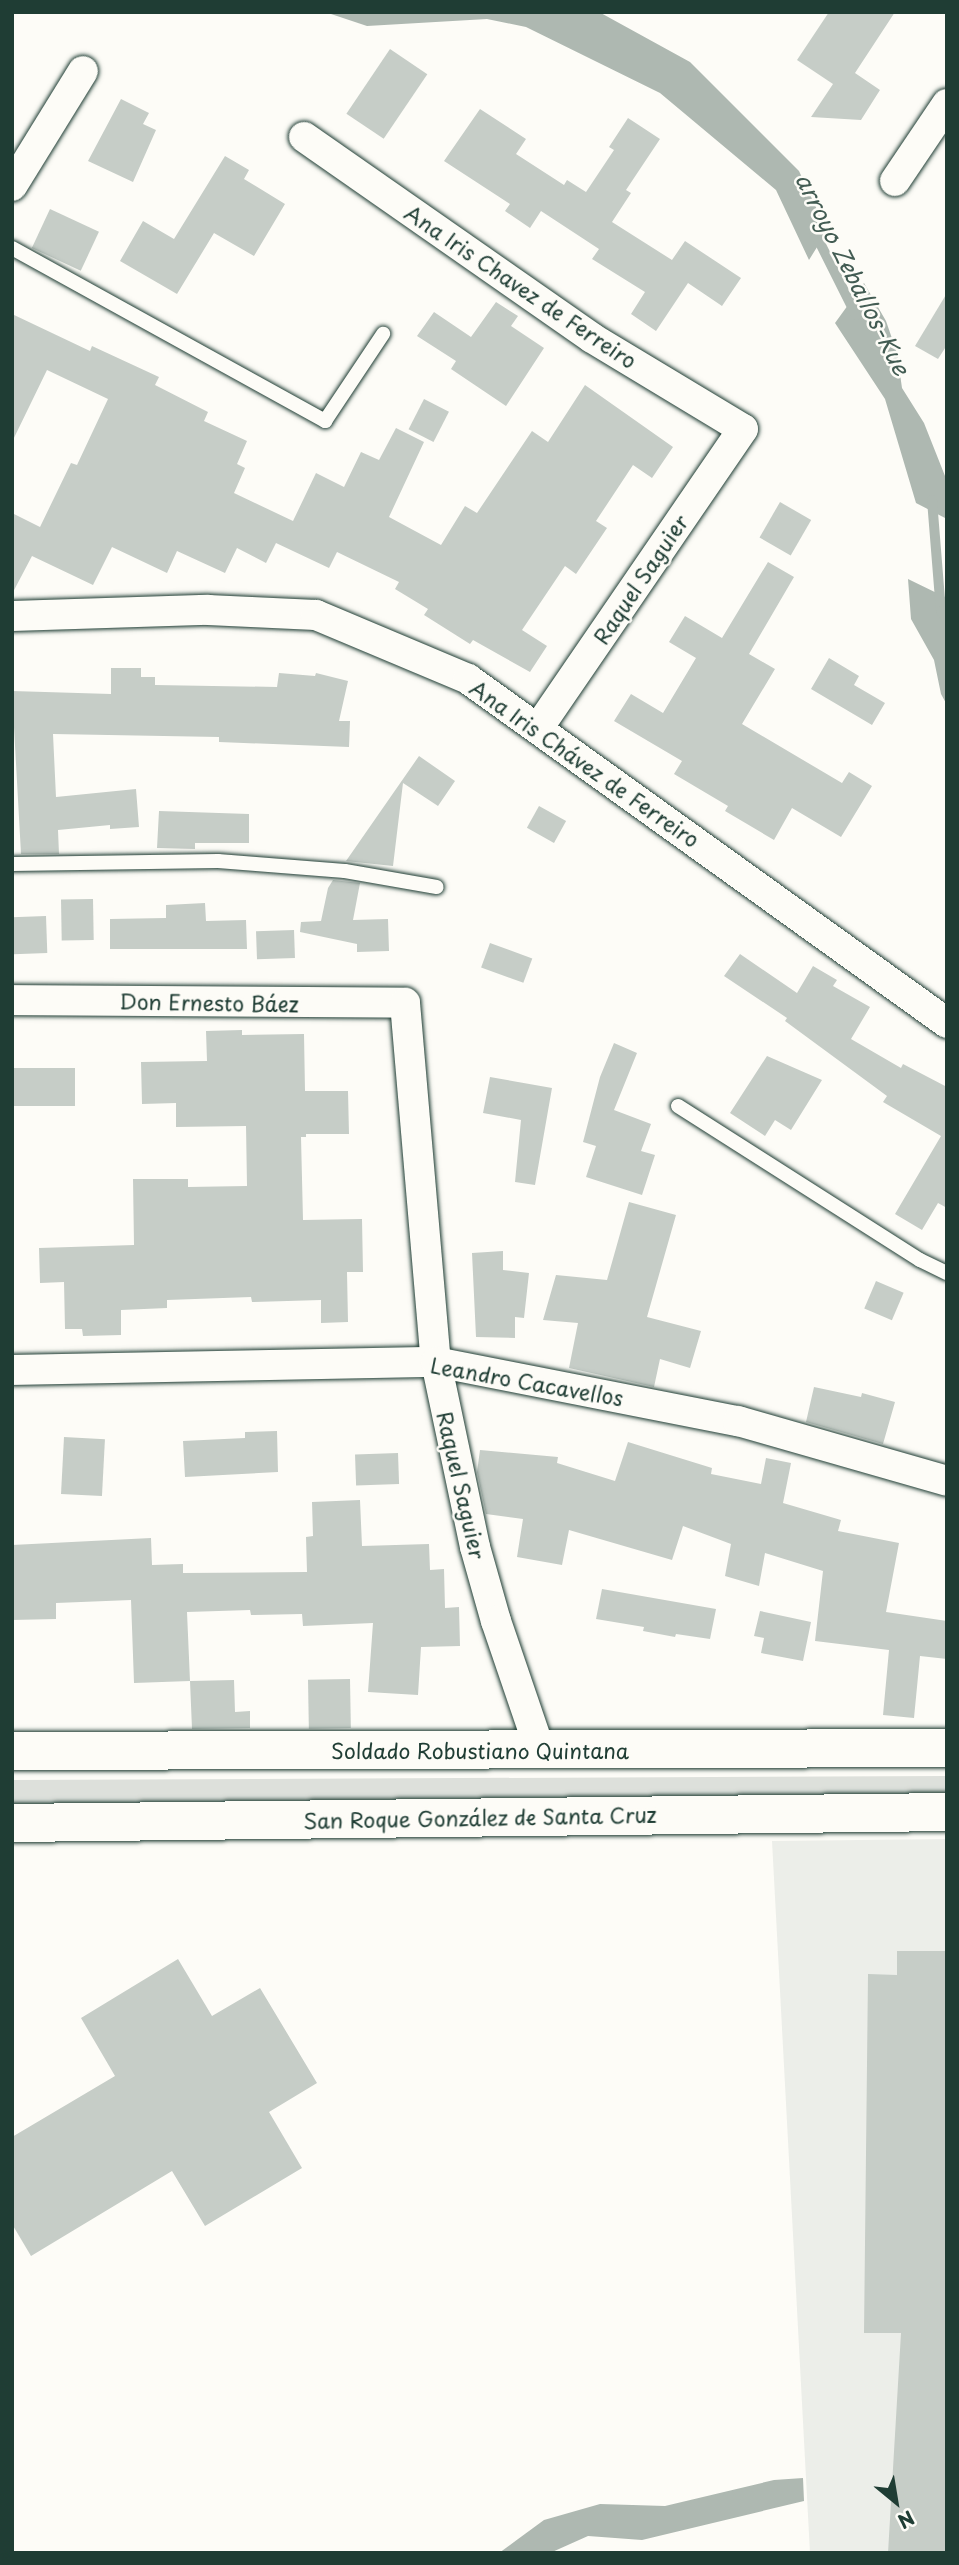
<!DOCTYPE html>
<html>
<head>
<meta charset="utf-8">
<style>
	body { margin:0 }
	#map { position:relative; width:959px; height:2565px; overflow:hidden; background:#fdfcf7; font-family:"Playpen Sans",sans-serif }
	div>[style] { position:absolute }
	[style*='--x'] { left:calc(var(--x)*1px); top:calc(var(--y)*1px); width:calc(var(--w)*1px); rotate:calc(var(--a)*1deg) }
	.built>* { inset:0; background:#eceee9 }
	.green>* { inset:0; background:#dde0db }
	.water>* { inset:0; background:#aeb8b1 }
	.stream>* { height:10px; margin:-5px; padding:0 5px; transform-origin:5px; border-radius:5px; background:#aeb8b1 }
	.building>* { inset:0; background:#c6cdc7; transform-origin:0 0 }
	.roads { filter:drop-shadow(0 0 2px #1f3d34) drop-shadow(0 0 2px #1f3d34) }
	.lane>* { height:14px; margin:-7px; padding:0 7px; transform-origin:7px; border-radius:7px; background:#fdfcf7 }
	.street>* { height:30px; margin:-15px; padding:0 15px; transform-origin:15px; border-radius:15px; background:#fdfcf7 }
	.secondary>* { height:38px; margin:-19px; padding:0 19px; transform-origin:19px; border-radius:19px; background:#fdfcf7 }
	span { translate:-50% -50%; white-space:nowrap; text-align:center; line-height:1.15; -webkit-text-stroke:5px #fdfcf7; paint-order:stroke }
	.street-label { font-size:21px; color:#1f3d34 }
	.water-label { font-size:23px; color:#435c53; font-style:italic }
	.frame { position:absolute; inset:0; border:14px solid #1f3d34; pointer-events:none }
	.north { position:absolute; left:861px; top:2467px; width:70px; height:70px; -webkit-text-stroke:5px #fdfcf7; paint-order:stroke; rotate:150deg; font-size:19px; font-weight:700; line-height:28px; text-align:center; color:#1f3d34 }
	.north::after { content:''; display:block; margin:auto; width:24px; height:32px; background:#1f3d34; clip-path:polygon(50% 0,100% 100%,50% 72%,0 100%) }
</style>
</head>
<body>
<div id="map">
	<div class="built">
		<div style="clip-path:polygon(947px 1839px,947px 2553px,810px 2553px,772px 1841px)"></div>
	</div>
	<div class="green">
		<div style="clip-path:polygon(947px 1776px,947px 1801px,12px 1812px,12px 1780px)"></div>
	</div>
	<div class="water">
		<div style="clip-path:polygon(325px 12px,599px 12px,690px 62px,799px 171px,827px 231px,809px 260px,776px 190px,660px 93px,526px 27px,487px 19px,367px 26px)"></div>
		<div style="clip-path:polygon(864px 283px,886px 321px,897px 353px,902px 388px,924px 423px,947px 481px,947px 519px,916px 503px,885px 399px,835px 323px)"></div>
		<div style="clip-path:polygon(908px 579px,947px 598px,947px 705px,941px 694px,934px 660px,911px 619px)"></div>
		<div style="clip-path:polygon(803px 2478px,804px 2501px,642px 2540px,588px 2536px,550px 2553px,499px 2553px,544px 2520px,600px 2504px,665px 2506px,774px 2480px)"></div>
	</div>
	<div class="stream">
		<div style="--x:814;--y:231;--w:94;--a:63.4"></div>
		<div style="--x:932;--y:500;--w:111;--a:85.4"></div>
		<div style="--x:941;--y:611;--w:11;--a:56"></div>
	</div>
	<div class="building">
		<div style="clip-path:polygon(829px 12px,895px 12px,855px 73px,880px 90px,861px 120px,811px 117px,833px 84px,797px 60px)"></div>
		<div style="left:390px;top:49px;width:45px;height:78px;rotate:34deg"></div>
		<div style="clip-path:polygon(121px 99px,149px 113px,143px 124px,156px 130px,133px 182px,88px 161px)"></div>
		<div style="clip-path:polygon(480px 109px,526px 139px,516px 154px,564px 185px,567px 180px,586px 192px,614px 150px,609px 147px,628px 118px,660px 139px,626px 190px,631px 193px,612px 222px,672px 260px,685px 241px,741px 278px,722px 306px,688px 283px,656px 331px,631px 314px,645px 292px,592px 259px,599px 249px,541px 211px,530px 228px,505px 211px,510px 204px,444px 161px)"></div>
		<div style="clip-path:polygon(225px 156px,249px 170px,244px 179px,285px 204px,254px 256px,214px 233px,177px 294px,120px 261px,143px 221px,174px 239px)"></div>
		<div style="left:50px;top:209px;width:54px;height:43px;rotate:25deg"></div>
		<div style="clip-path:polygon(947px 293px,947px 345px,938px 359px,915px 346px)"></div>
		<div style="clip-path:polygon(496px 302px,518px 316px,511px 326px,544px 348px,506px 406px,451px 369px,456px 361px,417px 336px,434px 312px,471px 337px)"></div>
		<div style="clip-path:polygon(12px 314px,90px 351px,92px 346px,159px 377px,155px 385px,208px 412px,204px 421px,247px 441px,237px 464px,245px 468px,234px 493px,293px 521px,316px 473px,344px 487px,361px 452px,379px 460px,396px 428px,424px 442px,389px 517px,441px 545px,465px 506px,477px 513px,532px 431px,548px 442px,585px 385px,673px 447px,652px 478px,633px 465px,596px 521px,607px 528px,576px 574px,565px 566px,522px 630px,547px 646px,530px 672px,473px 640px,470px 644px,424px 615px,428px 609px,395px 589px,399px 582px,337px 552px,329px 568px,276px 543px,266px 563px,237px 548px,225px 573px,177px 551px,167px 573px,112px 547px,93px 585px,32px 556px,12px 594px,12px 513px,40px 527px,71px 463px,77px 465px,108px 399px,47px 370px,12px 442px)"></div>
		<div style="left:424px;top:399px;width:28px;height:34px;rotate:27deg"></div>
		<div style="left:780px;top:502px;width:36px;height:41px;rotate:30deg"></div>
		<div style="clip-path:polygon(768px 562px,794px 577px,749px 654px,775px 669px,742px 724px,842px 783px,849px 772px,872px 786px,841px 837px,792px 808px,774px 840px,725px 811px,728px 806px,674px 774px,682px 761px,614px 721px,631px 694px,663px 713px,696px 658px,669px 642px,685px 616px,722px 638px)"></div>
		<div style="clip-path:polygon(829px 658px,859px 676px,854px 685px,885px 703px,872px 725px,811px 689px)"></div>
		<div style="clip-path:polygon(111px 668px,141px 668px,141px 677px,155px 677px,155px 685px,277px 687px,279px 673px,315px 676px,316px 673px,348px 681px,339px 721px,350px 721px,349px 747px,219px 742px,219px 737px,53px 734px,56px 797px,136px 789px,139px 827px,110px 829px,110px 825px,58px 830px,59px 854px,21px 854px,12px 691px,111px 694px)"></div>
		<div style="clip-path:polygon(419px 756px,455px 781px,438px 806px,403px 783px,393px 866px,346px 861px)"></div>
		<div style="left:539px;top:806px;width:31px;height:25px;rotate:29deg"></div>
		<div style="clip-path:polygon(159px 811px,249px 814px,249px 843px,195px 843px,195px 849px,157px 848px)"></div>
		<div style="clip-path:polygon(333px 880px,360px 883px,353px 920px,388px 919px,389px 951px,357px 952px,357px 944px,300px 932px,301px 922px,321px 921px,328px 888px)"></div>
		<div style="left:93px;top:899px;width:41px;height:32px;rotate:89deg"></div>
		<div style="clip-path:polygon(205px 903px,206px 921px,246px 920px,247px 949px,110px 949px,110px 919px,166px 918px,166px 905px)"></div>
		<div style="left:46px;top:916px;width:37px;height:34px;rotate:88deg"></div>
		<div style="left:294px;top:930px;width:28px;height:38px;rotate:88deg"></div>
		<div style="left:490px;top:943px;width:45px;height:26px;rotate:20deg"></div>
		<div style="clip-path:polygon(740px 954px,797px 993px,813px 966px,837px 980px,833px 986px,870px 1007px,851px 1039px,901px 1068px,903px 1064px,947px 1087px,947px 1208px,938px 1203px,922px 1230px,895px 1214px,941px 1136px,883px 1102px,887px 1096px,785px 1021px,787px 1018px,724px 976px)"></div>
		<div style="clip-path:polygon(242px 1030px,242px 1035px,304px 1034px,305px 1091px,348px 1091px,349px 1134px,306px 1134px,306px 1137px,301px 1137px,303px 1220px,362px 1219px,363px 1272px,347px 1272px,348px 1322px,321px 1323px,321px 1300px,252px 1302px,251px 1297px,167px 1300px,167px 1308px,121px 1310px,121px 1335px,83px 1336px,82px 1329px,65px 1329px,64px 1282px,40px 1283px,39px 1248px,134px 1245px,133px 1179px,188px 1179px,188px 1187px,247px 1186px,246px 1126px,176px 1127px,176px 1103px,142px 1104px,141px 1062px,207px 1061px,206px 1031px)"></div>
		<div style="clip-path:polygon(614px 1043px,637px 1053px,614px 1110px,651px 1124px,641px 1151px,655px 1155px,642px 1195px,586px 1177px,596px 1146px,583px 1142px,600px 1077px)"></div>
		<div style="clip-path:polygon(767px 1056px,822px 1080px,791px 1130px,775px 1120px,765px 1136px,730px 1113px)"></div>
		<div style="left:75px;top:1068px;width:38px;height:63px;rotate:90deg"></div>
		<div style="clip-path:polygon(490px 1077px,552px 1088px,535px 1185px,515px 1182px,521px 1120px,483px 1113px)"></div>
		<div style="clip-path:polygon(629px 1202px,676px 1215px,647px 1317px,701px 1331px,690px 1368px,660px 1359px,654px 1387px,569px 1368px,578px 1323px,543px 1320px,556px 1275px,607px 1280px)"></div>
		<div style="clip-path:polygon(503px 1251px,503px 1270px,529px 1273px,524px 1318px,515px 1317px,515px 1338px,476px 1337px,472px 1253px)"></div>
		<div style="left:876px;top:1281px;width:30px;height:30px;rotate:23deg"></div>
		<div style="clip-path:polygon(814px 1387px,861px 1397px,862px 1393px,895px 1402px,883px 1444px,806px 1422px)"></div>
		<div style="clip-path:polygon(277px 1431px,278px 1472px,185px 1477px,183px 1441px,245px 1438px,245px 1432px)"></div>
		<div style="left:64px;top:1437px;width:41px;height:57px;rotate:3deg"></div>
		<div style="clip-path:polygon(628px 1442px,712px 1468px,711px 1474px,761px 1484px,766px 1458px,791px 1463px,783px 1503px,841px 1520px,838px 1531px,899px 1543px,886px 1612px,947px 1621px,947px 1659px,920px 1656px,914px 1718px,883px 1715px,889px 1650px,815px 1641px,823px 1571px,765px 1553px,759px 1586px,725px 1576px,731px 1544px,683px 1526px,672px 1560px,569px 1530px,562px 1565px,517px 1557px,523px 1519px,486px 1514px,477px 1472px,480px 1450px,558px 1457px,557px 1463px,615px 1481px)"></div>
		<div style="left:398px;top:1453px;width:31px;height:43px;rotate:88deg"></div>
		<div style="clip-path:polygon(360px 1500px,362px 1546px,429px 1544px,430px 1570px,444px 1569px,445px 1608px,459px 1607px,460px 1646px,421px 1647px,418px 1695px,368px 1692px,373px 1623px,303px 1626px,302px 1614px,251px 1615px,250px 1610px,187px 1612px,190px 1681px,134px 1683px,131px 1600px,56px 1603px,56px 1619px,12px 1620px,12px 1545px,151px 1538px,152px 1565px,183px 1564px,183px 1573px,307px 1572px,306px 1537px,313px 1536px,312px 1502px)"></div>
		<div style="clip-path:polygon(602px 1589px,716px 1609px,710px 1639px,676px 1634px,675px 1637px,643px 1631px,644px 1627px,596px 1619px)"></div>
		<div style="clip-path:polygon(760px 1611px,811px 1622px,803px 1661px,761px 1653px,764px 1638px,754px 1636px)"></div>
		<div style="left:350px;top:1679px;width:49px;height:42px;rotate:89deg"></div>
		<div style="clip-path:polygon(234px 1680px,235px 1712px,250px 1711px,250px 1728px,192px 1729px,190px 1681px)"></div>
		<div style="clip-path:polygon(897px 1951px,947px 1951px,947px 2553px,888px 2553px,901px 2333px,864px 2333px,868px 1974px,897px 1975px)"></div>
		<div style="clip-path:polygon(178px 1959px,212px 2016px,260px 1988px,317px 2083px,269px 2112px,302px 2168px,205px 2226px,172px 2171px,31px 2256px,12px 2224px,12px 2137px,115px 2076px,81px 2018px)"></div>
	</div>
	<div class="roads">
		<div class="lane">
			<div style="--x:12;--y:248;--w:358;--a:28.9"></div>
			<div style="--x:325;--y:421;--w:105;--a:-56.3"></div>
			<div style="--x:12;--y:864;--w:206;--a:-0.8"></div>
			<div style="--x:218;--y:861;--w:127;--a:4.5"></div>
			<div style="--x:345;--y:871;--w:93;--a:9.9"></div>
			<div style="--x:678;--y:1106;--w:287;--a:32.5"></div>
			<div style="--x:920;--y:1260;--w:30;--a:26"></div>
		</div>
		<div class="street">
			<div style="--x:304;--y:137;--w:351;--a:34.9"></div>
			<div style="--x:592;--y:338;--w:176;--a:31.1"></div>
			<div style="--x:743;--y:429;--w:363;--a:124.4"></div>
			<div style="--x:895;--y:181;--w:93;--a:-56"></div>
			<div style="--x:12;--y:186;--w:135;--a:-58.3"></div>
			<div style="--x:12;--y:616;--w:196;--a:-1.8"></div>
			<div style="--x:208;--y:610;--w:108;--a:2.7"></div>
			<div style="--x:316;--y:615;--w:165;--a:22.8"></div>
			<div style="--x:468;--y:679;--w:590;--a:35.68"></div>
			<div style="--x:12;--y:1000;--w:393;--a:0.4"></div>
			<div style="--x:405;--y:1003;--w:360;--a:85.1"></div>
			<div style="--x:436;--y:1362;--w:189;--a:78.1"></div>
			<div style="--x:475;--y:1547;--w:77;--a:74.2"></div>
			<div style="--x:496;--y:1621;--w:136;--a:71.2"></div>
			<div style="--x:12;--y:1370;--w:424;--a:-1.1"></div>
			<div style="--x:436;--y:1362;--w:308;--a:11.1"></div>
			<div style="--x:738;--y:1421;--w:217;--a:16"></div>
		</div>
		<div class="secondary">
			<div style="--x:12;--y:1751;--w:935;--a:-0.18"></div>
			<div style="--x:12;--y:1823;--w:935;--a:-0.67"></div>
		</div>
	</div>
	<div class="street-label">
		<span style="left:521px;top:286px;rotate:34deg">Ana Iris Chavez de Ferreiro</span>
		<span style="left:640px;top:579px;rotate:-56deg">Raquel Saguier</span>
		<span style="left:585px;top:763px;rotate:35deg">Ana Iris Chávez de Ferreiro</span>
		<span style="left:209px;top:1002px;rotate:1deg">Don Ernesto Báez</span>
		<span style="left:527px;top:1381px;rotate:10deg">Leandro Cacavellos</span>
		<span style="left:462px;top:1485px;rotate:77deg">Raquel Saguier</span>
		<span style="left:480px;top:1750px">Soldado Robustiano Quintana</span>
		<span style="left:480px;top:1817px;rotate:-1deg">San Roque González de Santa Cruz</span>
	</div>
	<div class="water-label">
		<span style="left:853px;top:274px;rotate:63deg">arroyo Zeballos-Kue</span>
	</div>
	<div class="frame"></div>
	<div class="north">N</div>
</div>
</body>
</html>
